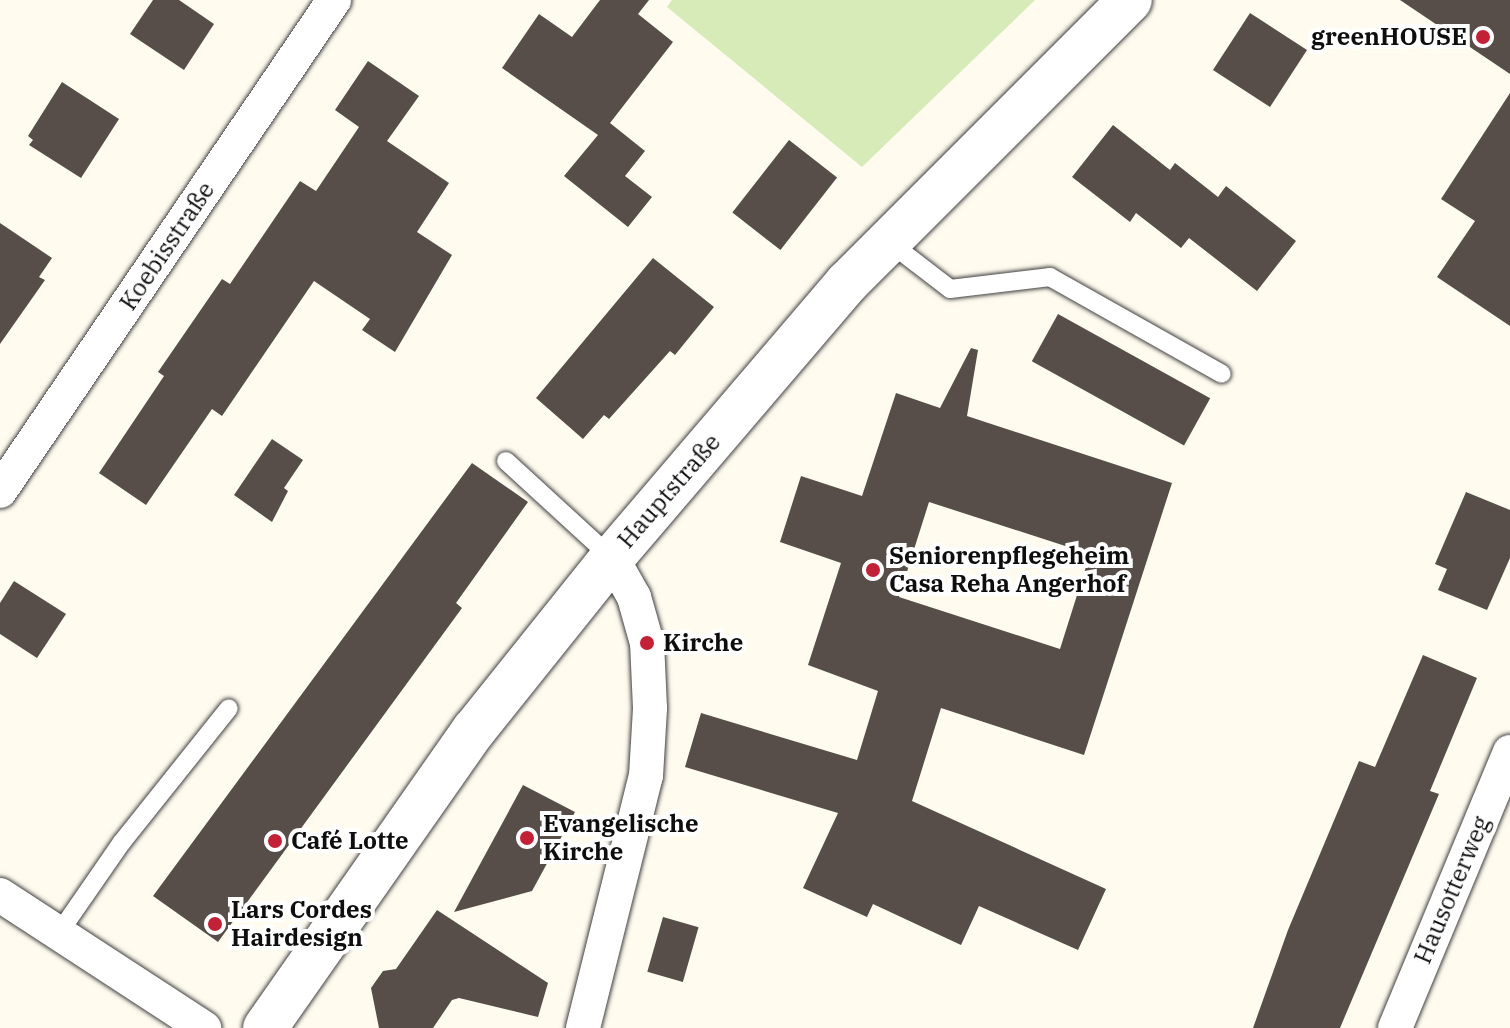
<!DOCTYPE html>
<html>
<head>
<meta charset="utf-8">
<style>
	body { margin:0 }
	#map { position:relative; width:1510px; height:1028px; overflow:hidden; background:#fffbef; font-family:"IBM Plex Serif",serif }
	div>[style] { position:absolute }
	[style*='--x'] { left:calc(var(--x)*1px); top:calc(var(--y)*1px); width:calc(var(--w)*1px); rotate:calc(var(--a)*1deg) }
	.green>* { inset:0; background:#d6ebb8 }
	.building>* { inset:0; background:#574e4a; transform-origin:0 0 }
	.roads { filter:drop-shadow(0 0 2px #414141) drop-shadow(0 0 2px #414141) }
	.service>* { height:18px; margin:-9px; padding:0 9px; transform-origin:9px; border-radius:9px; background:#fff }
	.minor>* { height:34px; margin:-17px; padding:0 17px; transform-origin:17px; border-radius:17px; background:#fff }
	.tertiary>* { height:44px; margin:-22px; padding:0 22px; transform-origin:22px; border-radius:22px; background:#fff }
	.dots>* { width:22px; height:22px; translate:-50% -50%; box-sizing:border-box; border:4px solid #fff; border-radius:50% }
	span { translate:-50% -50%; white-space:nowrap; text-align:center; line-height:1.15; -webkit-text-stroke:8px #fff; paint-order:stroke }
	.poi-label { font-size:24px; color:#0e0e0e; font-weight:700 }
	.right { translate:-100% -50%; text-align:right }
	.left { translate:0 -50%; text-align:left }
	.street-label { font-size:24px; color:#0e0e0e }
</style>
</head>
<body>
<div id="map">
	<div class="green">
		<div style="clip-path:polygon(672px 0,1035px 0,862px 167px,667px 7px)"></div>
	</div>
	<div class="building">
		<div style="clip-path:polygon(153px 0,179px 0,214px 24px,184px 70px,130px 34px)"></div>
		<div style="clip-path:polygon(600px 0,649px 0,638px 14px,673px 42px,610px 123px,645px 151px,625px 176px,652px 197px,628px 227px,564px 176px,598px 135px,502px 68px,539px 14px,572px 37px)"></div>
		<div style="clip-path:polygon(1400px 0,1510px 0,1510px 74px)"></div>
		<div style="left:1250px;top:13px;width:68px;height:68px;rotate:33deg"></div>
		<div style="clip-path:polygon(368px 61px,419px 96px,387px 141px,449px 183px,417px 232px,452px 255px,395px 352px,362px 330px,370px 319px,314px 281px,222px 416px,212px 409px,146px 505px,99px 473px,164px 376px,158px 372px,222px 279px,230px 284px,300px 181px,316px 191px,359px 127px,335px 110px)"></div>
		<div style="clip-path:polygon(62px 82px,119px 119px,81px 178px,29px 145px,33px 140px,28px 136px)"></div>
		<div style="clip-path:polygon(1510px 93px,1510px 326px,1437px 277px,1475px 221px,1441px 199px)"></div>
		<div style="clip-path:polygon(1113px 125px,1170px 170px,1175px 163px,1218px 197px,1226px 186px,1296px 241px,1257px 291px,1189px 238px,1181px 248px,1136px 213px,1130px 222px,1072px 177px)"></div>
		<div style="left:789px;top:140px;width:61px;height:92px;rotate:38deg"></div>
		<div style="clip-path:polygon(0 223px,52px 258px,39px 277px,45px 280px,0 344px)"></div>
		<div style="clip-path:polygon(653px 258px,714px 307px,675px 355px,670px 351px,609px 419px,604px 415px,583px 439px,536px 398px)"></div>
		<div style="left:1058px;top:314px;width:174px;height:54px;rotate:29deg"></div>
		<div style="clip-path:polygon(evenodd,971px 348px,978px 350px,967px 416px,1172px 483px,1084px 755px,941px 708px,912px 801px,1106px 889px,1078px 950px,979px 906px,961px 945px,873px 904px,867px 917px,803px 888px,838px 813px,685px 767px,701px 713px,857px 760px,878px 691px,808px 665px,841px 563px,780px 542px,801px 476px,862px 496px,896px 393px,940px 408px,971px 348px,929px 502px,1090px 554px,1060px 649px,899px 597px,929px 502px)"></div>
		<div style="clip-path:polygon(272px 439px,303px 460px,284px 488px,288px 491px,272px 522px,234px 495px)"></div>
		<div style="clip-path:polygon(472px 463px,528px 502px,456px 603px,462px 608px,218px 942px,153px 896px)"></div>
		<div style="clip-path:polygon(1466px 492px,1510px 510px,1510px 558px,1487px 610px,1438px 590px,1447px 569px,1435px 564px)"></div>
		<div style="clip-path:polygon(14px 581px,66px 614px,37px 658px,0 634px,0 603px)"></div>
		<div style="clip-path:polygon(1423px 655px,1477px 678px,1430px 791px,1439px 794px,1340px 1028px,1253px 1028px,1288px 930px,1359px 761px,1375px 767px)"></div>
		<div style="clip-path:polygon(523px 785px,575px 812px,532px 891px,454px 912px)"></div>
		<div style="clip-path:polygon(437px 910px,548px 983px,538px 1017px,459px 998px,452px 1000px,433px 1028px,379px 1028px,371px 988px,383px 971px,396px 969px)"></div>
		<div style="left:663px;top:917px;width:37px;height:57px;rotate:16deg"></div>
	</div>
	<div class="roads">
		<div class="service">
			<div style="--x:889;--y:242;--w:77;--a:37.6"></div>
			<div style="--x:950;--y:289;--w:101;--a:-6.8"></div>
			<div style="--x:1050;--y:277;--w:197;--a:29.4"></div>
			<div style="--x:506;--y:461;--w:144;--a:42.5"></div>
			<div style="--x:59;--y:933;--w:111;--a:-55.3"></div>
			<div style="--x:122;--y:842;--w:171;--a:-51.4"></div>
		</div>
		<div class="minor">
			<div style="--x:0;--y:491;--w:594;--a:-55.77"></div>
			<div style="--x:0;--y:895;--w:244;--a:33.1"></div>
			<div style="--x:583;--y:1028;--w:260;--a:-76"></div>
			<div style="--x:646;--y:776;--w:68;--a:-86.6"></div>
			<div style="--x:650;--y:708;--w:65;--a:-92.6"></div>
			<div style="--x:647;--y:643;--w:48;--a:-105.8"></div>
			<div style="--x:634;--y:597;--w:45;--a:-119.4"></div>
			<div style="--x:1395;--y:1028;--w:299;--a:-67.4"></div>
		</div>
		<div class="tertiary">
			<div style="--x:265;--y:1028;--w:364;--a:-55"></div>
			<div style="--x:474;--y:730;--w:221;--a:-51.3"></div>
			<div style="--x:612;--y:558;--w:362;--a:-49.5"></div>
			<div style="--x:847;--y:283;--w:400;--a:-45"></div>
		</div>
	</div>
	<div class="dots">
		<div style="left:1483px;top:37px;background:#c32136"></div>
		<div style="left:873px;top:570px;background:#c32136"></div>
		<div style="left:647px;top:643px;background:#c32136"></div>
		<div style="left:527px;top:838px;background:#c32136"></div>
		<div style="left:275px;top:841px;background:#c32136"></div>
		<div style="left:215px;top:924px;background:#c32136"></div>
	</div>
	<div class="poi-label">
		<span class="right" style="left:1467px;top:37px">greenHOUSE</span>
		<span class="left" style="left:889px;top:570px">Seniorenpflegeheim<br>Casa Reha Angerhof</span>
		<span class="left" style="left:663px;top:643px">Kirche</span>
		<span class="left" style="left:543px;top:838px">Evangelische<br>Kirche</span>
		<span class="left" style="left:291px;top:841px">Café Lotte</span>
		<span class="left" style="left:231px;top:924px">Lars Cordes<br>Hairdesign</span>
	</div>
	<div class="street-label">
		<span style="left:167px;top:246px;rotate:-56deg">Koebisstraße</span>
		<span style="left:669px;top:491px;rotate:-49deg">Hauptstraße</span>
		<span style="left:1452px;top:890px;rotate:-67deg">Hausotterweg</span>
	</div>
</div>
</body>
</html>
